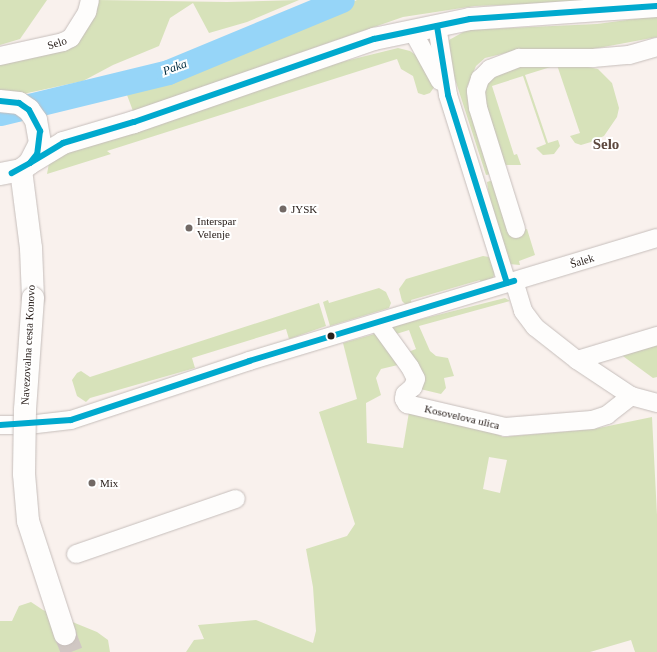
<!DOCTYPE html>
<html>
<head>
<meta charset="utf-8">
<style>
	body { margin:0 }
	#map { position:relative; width:657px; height:652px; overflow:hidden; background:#f9f1ed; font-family:Georgia,serif }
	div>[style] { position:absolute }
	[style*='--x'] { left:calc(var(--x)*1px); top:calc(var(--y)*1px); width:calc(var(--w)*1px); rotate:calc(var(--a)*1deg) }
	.green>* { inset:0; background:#d7e2ba }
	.river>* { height:25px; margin:-12.5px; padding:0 12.5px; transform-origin:12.5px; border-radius:12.5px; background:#96d5f8 }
	.major-tunnel>* { height:22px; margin-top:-11px; transform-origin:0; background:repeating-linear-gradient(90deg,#d0c7c3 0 22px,transparent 0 33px) }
	.roads { filter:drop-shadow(0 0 1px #c6bebb) drop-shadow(0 0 1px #c6bebb) }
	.minor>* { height:18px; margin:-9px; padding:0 9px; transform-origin:9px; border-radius:9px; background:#fefdfc }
	.major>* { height:22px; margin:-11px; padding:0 11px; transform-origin:11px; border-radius:11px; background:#fefdfc }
	.bridges { filter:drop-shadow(0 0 1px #c6bebb) drop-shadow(0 0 1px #c6bebb) }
	.major-bridge>* { height:22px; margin:-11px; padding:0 11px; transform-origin:11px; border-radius:11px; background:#fefdfc }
	.bus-1>* { height:6px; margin:-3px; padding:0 3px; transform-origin:3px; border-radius:3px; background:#00a9ce }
	.dots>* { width:11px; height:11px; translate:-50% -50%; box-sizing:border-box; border:2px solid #fff; border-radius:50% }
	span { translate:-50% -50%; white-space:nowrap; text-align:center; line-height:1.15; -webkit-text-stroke:4px #fff; paint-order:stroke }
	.street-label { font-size:11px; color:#2a201c }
	.poi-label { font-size:11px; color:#2a201c }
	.left { translate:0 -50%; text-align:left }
	.water-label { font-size:12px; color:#012d42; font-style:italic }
	.district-label { font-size:15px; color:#5c483f; font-weight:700 }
</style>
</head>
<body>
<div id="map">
	<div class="green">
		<div style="clip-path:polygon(0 0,47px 0,20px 39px,0 45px)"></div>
		<div style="clip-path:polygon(97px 0,227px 2px,299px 0,247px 22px,209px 33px,193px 3px,170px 18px,159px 46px,113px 65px,83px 81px,0 99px,0 63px,81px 37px,95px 14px)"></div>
		<div style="clip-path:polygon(357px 0,632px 0,475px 6px,403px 17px,133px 111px,127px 95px,171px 82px)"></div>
		<div style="clip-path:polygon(657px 16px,657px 37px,593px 49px,518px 50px,485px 58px,476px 66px,467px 87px,468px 99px,479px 143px,491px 174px,486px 175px,453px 73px,447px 46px,449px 40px,467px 30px,597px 24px)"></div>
		<div style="clip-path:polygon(398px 48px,410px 51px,420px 58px,435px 86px,430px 93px,424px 95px,418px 93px,413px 76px,401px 69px,397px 59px,107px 151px,111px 154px,47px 174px,49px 163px,55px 156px,301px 72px)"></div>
		<div style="clip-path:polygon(537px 61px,558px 61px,598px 69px,612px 83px,619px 108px,617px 117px,604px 136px,591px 142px,581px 145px,575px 143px,570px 136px,580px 133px,557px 65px,525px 75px,548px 143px,558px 140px,560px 146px,554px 154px,543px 155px,536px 148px,546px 144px,523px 76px,492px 86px,514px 155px,517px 154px,521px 165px,506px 165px,499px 159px,489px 131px,481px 92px,486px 84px,504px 68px)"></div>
		<div style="clip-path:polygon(493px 180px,512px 233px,527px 229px,535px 255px,519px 261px,520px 265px,509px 264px,491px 211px,487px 182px)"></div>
		<div style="clip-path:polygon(483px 256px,489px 257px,494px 263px,495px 272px,493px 278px,482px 286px,480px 280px,411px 300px,412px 305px,406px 305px,402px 301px,399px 289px,406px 279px)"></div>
		<div style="clip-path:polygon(379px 288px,386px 292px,391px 303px,389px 308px,330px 326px,323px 302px,328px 300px,329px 303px)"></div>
		<div style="clip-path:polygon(505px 298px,510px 301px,419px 326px,430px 351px,436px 356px,448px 358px,454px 376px,444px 378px,446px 388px,441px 394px,416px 388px,408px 352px,416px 349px,409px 330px,393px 335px,386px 328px)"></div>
		<div style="clip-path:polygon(319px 303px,326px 326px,289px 339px,286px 329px,192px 358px,195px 368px,90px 398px,86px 402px,77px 396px,72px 380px,77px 373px,81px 371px,90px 377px)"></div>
		<div style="clip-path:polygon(evenodd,378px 333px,402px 364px,381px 369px,376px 378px,381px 395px,366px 403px,367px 443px,403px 448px,409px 412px,480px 426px,503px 437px,594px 429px,652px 417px,657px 515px,657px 652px,635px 652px,631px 640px,590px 652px,186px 652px,194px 640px,204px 639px,198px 625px,256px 620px,313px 643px,316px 631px,313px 587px,306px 549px,347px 536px,355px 524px,319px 412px,357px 399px,343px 343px,378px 333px,489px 457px,507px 460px,500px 493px,483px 489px,489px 457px)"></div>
		<div style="clip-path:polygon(657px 344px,657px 377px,653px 378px,616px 351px)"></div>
		<div style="clip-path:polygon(31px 602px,43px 610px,97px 632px,108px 640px,110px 652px,0 652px,0 621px,12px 621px,19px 606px)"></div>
	</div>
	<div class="river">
		<div style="--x:0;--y:113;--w:173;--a:-13.7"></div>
		<div style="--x:168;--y:72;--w:188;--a:-22.5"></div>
	</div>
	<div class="major-tunnel">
		<div style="--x:65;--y:634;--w:19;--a:69"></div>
	</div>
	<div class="roads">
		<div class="minor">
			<div style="--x:437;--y:26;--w:70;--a:80.9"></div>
			<div style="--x:448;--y:95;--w:197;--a:72.6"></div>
			<div style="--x:412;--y:30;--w:58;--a:61.2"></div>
			<div style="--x:0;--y:56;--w:65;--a:-12.5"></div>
			<div style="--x:63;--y:42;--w:9;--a:-27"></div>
			<div style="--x:71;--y:38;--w:31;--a:-58"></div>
			<div style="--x:87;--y:12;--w:12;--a:-76"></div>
			<div style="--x:516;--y:229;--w:127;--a:-107.4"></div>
			<div style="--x:478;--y:108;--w:17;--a:-97"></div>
			<div style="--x:476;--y:91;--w:13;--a:-72"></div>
			<div style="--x:480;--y:79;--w:14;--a:-45"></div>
			<div style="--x:490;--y:69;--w:31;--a:-21"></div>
			<div style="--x:519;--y:58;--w:74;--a:0"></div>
			<div style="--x:593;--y:58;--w:36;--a:-5"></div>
			<div style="--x:629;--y:55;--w:29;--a:-16"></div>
			<div style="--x:514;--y:281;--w:31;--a:73"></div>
			<div style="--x:523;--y:311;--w:20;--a:53"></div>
			<div style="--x:535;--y:327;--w:53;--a:38.2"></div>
			<div style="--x:577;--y:360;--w:65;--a:33.7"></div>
			<div style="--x:631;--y:396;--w:27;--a:15"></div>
			<div style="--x:378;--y:323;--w:54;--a:54"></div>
			<div style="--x:410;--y:367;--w:13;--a:63"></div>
			<div style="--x:416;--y:379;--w:9;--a:111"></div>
			<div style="--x:413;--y:387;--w:11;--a:139"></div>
			<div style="--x:405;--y:394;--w:5;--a:101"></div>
			<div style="--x:404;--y:399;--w:6;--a:59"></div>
			<div style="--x:407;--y:404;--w:101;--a:13.2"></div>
			<div style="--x:505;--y:427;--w:87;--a:-4.6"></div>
			<div style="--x:592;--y:420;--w:16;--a:-18"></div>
			<div style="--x:607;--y:415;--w:31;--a:-38"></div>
			<div style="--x:577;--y:360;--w:84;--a:-16.7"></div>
			<div style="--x:0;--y:425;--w:28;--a:0"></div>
			<div style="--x:28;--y:425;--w:43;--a:-6.6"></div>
			<div style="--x:71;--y:420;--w:188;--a:-18.3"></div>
			<div style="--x:249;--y:361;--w:426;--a:-16.8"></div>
			<div style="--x:76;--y:554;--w:169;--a:-19"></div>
		</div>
		<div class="major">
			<div style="--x:0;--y:101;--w:19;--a:6"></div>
			<div style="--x:19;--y:103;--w:12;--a:35"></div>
			<div style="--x:29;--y:110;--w:12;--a:55"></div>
			<div style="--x:36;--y:120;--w:23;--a:80"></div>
			<div style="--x:40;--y:143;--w:22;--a:117"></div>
			<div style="--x:30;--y:163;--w:11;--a:142"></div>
			<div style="--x:21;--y:170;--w:21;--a:169"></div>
			<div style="--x:30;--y:163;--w:39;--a:-31"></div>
			<div style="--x:63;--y:143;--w:74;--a:-16.5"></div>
			<div style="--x:134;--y:122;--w:254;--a:-19.1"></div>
			<div style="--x:374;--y:39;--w:98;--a:-11.8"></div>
			<div style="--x:470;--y:19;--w:187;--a:-4"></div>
			<div style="--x:21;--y:170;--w:79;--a:82.7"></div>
			<div style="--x:31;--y:248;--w:50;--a:87.7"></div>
		</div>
	</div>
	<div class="bridges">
		<div class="major-bridge">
			<div style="--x:33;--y:298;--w:112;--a:94.1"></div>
			<div style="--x:25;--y:410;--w:64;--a:90.9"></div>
			<div style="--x:24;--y:474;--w:47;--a:85.1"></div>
			<div style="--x:28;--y:521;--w:119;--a:71.9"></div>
		</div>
	</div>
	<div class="bus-1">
		<div style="--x:437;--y:26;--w:70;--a:80.9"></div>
		<div style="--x:448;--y:95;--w:197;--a:72.6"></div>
		<div style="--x:0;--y:101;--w:19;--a:6"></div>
		<div style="--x:19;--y:103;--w:12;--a:35"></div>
		<div style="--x:29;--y:110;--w:24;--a:62"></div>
		<div style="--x:40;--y:131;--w:23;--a:97"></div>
		<div style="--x:37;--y:154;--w:11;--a:128"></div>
		<div style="--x:30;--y:163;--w:21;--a:151"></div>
		<div style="--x:30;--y:163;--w:39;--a:-31"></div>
		<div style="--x:63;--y:143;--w:74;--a:-16.5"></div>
		<div style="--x:134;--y:122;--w:254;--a:-19.1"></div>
		<div style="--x:374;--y:39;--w:98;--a:-11.8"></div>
		<div style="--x:470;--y:19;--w:187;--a:-4"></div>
		<div style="--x:0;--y:425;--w:71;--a:-4"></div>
		<div style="--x:71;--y:420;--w:188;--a:-18.3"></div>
		<div style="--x:249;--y:361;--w:277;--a:-16.8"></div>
	</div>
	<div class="dots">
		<div style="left:283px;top:209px;background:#726965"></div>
		<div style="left:189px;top:228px;background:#726965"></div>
		<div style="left:331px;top:336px;background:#2a201c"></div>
		<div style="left:92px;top:483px;background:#726965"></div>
	</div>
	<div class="street-label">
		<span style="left:57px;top:43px;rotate:-17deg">Selo</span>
		<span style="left:582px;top:261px;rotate:-17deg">Šalek</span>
		<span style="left:28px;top:345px;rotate:-87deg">Navezovalna cesta Konovo</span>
		<span style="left:462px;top:417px;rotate:13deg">Kosovelova ulica</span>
	</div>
	<div class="poi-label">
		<span class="left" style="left:291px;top:209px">JYSK</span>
		<span class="left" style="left:197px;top:228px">Interspar<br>Velenje</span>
		<span class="left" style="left:100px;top:483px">Mix</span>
	</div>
	<div class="water-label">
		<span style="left:175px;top:68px;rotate:-20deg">Paka</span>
	</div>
	<div class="district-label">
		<span style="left:606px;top:145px">Selo</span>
	</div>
</div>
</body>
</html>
